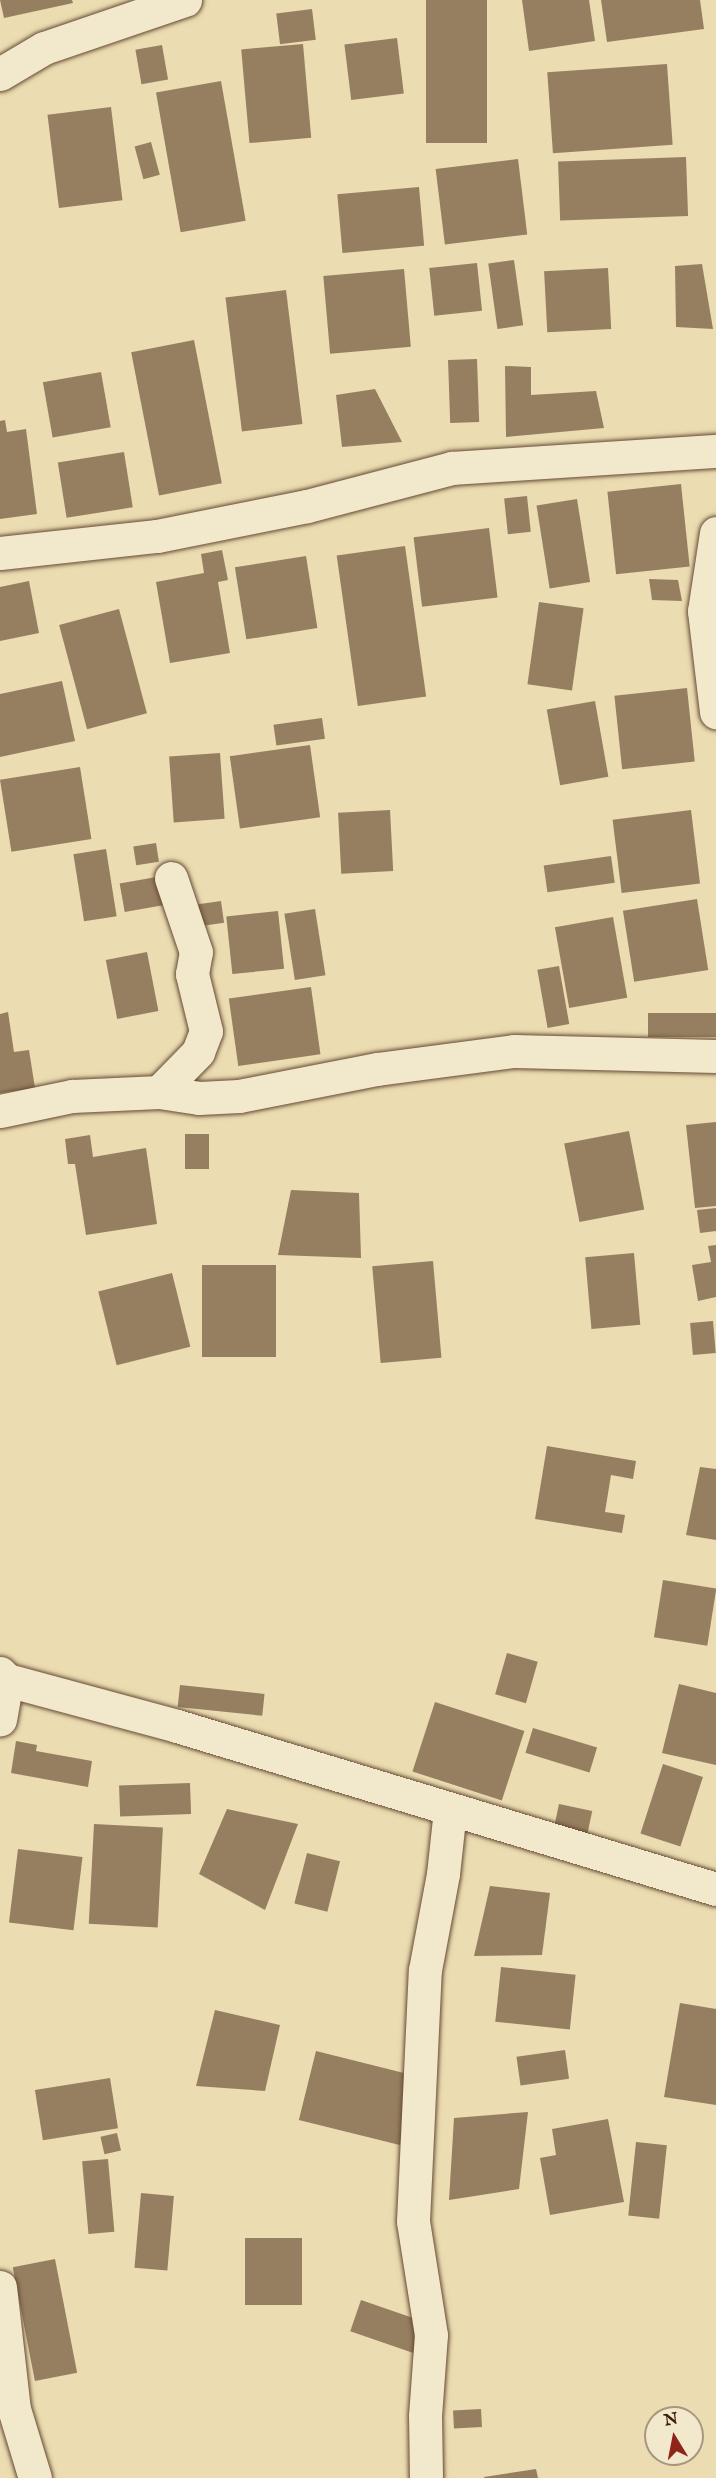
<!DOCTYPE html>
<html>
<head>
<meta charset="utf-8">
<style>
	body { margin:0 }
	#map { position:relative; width:716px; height:2478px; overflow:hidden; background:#ebdcb1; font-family:"IM FELL English",serif }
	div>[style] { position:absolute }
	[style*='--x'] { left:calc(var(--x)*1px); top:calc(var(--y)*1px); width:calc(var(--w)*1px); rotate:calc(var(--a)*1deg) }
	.building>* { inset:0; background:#967f60; transform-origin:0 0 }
	.roads { filter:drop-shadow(0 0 2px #664a33) drop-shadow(0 0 2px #664a33) }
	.street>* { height:33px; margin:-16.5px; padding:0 16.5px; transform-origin:16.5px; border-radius:16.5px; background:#f2e8cc }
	span { translate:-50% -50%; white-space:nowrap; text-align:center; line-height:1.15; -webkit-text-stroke:6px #f2e8cc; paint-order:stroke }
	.north { position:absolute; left:644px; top:2406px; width:60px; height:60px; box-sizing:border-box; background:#f2e8cc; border:2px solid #a8967e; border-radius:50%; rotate:350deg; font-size:16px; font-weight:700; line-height:24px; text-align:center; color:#3a1a09 }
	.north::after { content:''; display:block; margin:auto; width:21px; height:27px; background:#8f2418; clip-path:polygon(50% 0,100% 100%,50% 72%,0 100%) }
</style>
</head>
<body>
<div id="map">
	<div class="building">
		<div style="clip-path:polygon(0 0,72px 0,73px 3px,4px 18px)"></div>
		<div style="left:426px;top:0;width:61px;height:143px"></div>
		<div style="clip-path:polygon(522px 0,589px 0,595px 41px,529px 51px)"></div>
		<div style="clip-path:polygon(601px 0,700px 0,704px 29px,607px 42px)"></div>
		<div style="left:312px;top:9px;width:31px;height:36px;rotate:83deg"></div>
		<div style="left:397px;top:38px;width:56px;height:53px;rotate:83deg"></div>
		<div style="left:303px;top:44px;width:94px;height:62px;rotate:85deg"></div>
		<div style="left:162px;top:45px;width:35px;height:27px;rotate:80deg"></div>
		<div style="left:667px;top:64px;width:81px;height:120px;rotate:86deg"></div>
		<div style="left:221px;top:81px;width:142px;height:66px;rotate:80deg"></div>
		<div style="left:111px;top:107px;width:94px;height:64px;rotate:83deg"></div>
		<div style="left:151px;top:142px;width:34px;height:17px;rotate:75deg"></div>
		<div style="left:686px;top:157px;width:59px;height:128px;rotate:88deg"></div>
		<div style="left:518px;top:159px;width:76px;height:83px;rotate:83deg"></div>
		<div style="left:419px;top:187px;width:59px;height:82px;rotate:85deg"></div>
		<div style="left:514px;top:260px;width:66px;height:26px;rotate:82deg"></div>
		<div style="left:477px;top:263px;width:48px;height:48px;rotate:84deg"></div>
		<div style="clip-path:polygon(702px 264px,713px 329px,676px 327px,675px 266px)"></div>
		<div style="left:608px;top:268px;width:61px;height:64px;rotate:87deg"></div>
		<div style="left:404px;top:269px;width:78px;height:81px;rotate:85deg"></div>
		<div style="left:286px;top:290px;width:135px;height:61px;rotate:83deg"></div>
		<div style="left:194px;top:340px;width:146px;height:64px;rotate:79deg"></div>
		<div style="left:477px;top:359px;width:63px;height:29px;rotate:88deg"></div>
		<div style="clip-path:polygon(505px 366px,531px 367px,531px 395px,596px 391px,604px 428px,506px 437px)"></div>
		<div style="left:101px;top:372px;width:56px;height:59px;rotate:80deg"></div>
		<div style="clip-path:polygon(375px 389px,402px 442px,342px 447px,336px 395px)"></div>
		<div style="clip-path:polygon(5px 420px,7px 432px,26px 429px,37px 514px,0 519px,0 421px)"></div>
		<div style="left:124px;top:452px;width:56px;height:67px;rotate:81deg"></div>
		<div style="left:681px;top:484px;width:83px;height:74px;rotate:84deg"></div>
		<div style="left:527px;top:496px;width:36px;height:23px;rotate:84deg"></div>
		<div style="left:577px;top:499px;width:84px;height:41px;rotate:81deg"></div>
		<div style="left:489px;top:528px;width:70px;height:76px;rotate:83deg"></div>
		<div style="left:405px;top:546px;width:152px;height:69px;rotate:82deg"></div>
		<div style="clip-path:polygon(222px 550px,228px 580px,218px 582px,230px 653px,170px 663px,156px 582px,204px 573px,201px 554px)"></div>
		<div style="left:306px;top:556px;width:73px;height:72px;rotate:81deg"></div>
		<div style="clip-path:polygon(649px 579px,678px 580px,682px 601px,652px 600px)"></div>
		<div style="clip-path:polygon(29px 581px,39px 633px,0 641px,0 587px)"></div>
		<div style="left:539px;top:602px;width:45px;height:83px;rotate:8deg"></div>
		<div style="left:119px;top:609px;width:108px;height:62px;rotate:75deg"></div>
		<div style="clip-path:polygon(62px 681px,75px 741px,0 757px,0 694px)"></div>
		<div style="left:687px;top:688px;width:74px;height:73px;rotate:84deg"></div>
		<div style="left:595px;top:701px;width:77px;height:49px;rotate:80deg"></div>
		<div style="left:322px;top:718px;width:21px;height:49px;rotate:82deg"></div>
		<div style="left:310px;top:745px;width:73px;height:81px;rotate:82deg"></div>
		<div style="left:220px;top:753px;width:66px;height:51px;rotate:86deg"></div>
		<div style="left:80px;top:767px;width:73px;height:81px;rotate:81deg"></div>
		<div style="left:390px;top:810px;width:61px;height:52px;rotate:87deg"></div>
		<div style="left:691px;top:810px;width:74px;height:79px;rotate:83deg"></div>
		<div style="left:156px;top:843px;width:19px;height:23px;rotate:81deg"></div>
		<div style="left:106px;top:849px;width:68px;height:33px;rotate:81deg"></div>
		<div style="left:611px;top:856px;width:27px;height:68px;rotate:82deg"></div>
		<div style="left:162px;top:876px;width:29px;height:43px;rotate:80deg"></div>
		<div style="left:697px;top:899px;width:72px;height:75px;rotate:81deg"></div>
		<div style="left:221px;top:901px;width:22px;height:23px;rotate:82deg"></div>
		<div style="left:315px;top:909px;width:67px;height:31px;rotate:81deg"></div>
		<div style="left:278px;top:911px;width:58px;height:52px;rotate:84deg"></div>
		<div style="left:613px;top:917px;width:82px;height:59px;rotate:80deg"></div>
		<div style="left:147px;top:952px;width:60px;height:42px;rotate:79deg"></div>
		<div style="left:559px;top:966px;width:59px;height:22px;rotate:80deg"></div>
		<div style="left:311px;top:987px;width:68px;height:83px;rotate:82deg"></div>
		<div style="clip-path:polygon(8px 1012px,14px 1052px,29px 1050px,35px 1088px,0 1093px,0 1014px)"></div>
		<div style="left:716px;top:1013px;width:24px;height:68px;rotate:90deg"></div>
		<div style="clip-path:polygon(716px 1122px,716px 1206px,695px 1208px,686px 1125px)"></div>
		<div style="left:629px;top:1131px;width:80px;height:66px;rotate:79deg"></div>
		<div style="left:185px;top:1134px;width:24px;height:35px"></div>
		<div style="clip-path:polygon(90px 1135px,93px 1157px,146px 1148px,157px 1224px,86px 1235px,75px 1164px,68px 1164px,65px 1139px)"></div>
		<div style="clip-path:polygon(291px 1190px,359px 1193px,361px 1258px,278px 1255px)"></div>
		<div style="clip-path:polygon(716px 1208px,716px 1231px,700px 1233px,697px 1210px)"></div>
		<div style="clip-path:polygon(716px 1245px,716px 1297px,698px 1301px,692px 1265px,711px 1262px,708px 1246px)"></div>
		<div style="left:634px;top:1253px;width:72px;height:49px;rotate:85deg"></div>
		<div style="left:433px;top:1261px;width:97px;height:61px;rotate:85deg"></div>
		<div style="left:202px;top:1265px;width:74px;height:92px"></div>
		<div style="left:172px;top:1273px;width:76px;height:76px;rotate:76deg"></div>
		<div style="left:713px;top:1321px;width:32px;height:23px;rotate:85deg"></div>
		<div style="clip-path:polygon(547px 1446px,636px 1461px,633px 1479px,611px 1475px,605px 1512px,625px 1515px,622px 1533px,535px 1519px)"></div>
		<div style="clip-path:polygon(700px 1467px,716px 1469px,716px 1540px,686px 1535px)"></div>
		<div style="left:663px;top:1580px;width:54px;height:58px;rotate:9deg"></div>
		<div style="left:507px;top:1653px;width:32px;height:43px;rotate:16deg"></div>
		<div style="clip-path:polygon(679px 1684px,716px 1693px,716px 1765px,662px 1753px)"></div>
		<div style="left:180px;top:1685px;width:85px;height:22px;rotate:6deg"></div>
		<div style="left:435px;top:1702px;width:94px;height:73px;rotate:18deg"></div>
		<div style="left:533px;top:1728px;width:67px;height:26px;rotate:17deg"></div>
		<div style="clip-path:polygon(16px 1741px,37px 1745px,36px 1751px,92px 1761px,88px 1787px,11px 1773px)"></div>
		<div style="left:663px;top:1764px;width:42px;height:73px;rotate:18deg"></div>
		<div style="left:190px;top:1783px;width:31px;height:71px;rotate:88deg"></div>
		<div style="left:559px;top:1804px;width:34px;height:25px;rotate:12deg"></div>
		<div style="clip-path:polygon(227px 1809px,298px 1824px,265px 1910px,199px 1874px)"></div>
		<div style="left:94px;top:1824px;width:69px;height:100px;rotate:3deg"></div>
		<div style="left:18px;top:1849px;width:65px;height:74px;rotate:7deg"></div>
		<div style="left:307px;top:1853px;width:34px;height:52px;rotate:14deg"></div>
		<div style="clip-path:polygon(490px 1886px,550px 1893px,542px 1955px,474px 1956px)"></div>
		<div style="left:501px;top:1967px;width:75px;height:55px;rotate:6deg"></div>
		<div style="clip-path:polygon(680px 2003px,716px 2009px,716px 2105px,664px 2097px)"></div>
		<div style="clip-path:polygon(215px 2010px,280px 2025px,265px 2091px,196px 2086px)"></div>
		<div style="left:565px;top:2050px;width:29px;height:49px;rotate:82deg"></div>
		<div style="left:316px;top:2051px;width:104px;height:71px;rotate:14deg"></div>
		<div style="left:110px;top:2078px;width:51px;height:76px;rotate:81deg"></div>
		<div style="clip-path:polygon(528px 2112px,519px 2189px,449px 2200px,454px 2118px)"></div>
		<div style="clip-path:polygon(608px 2119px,624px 2202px,550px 2215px,540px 2158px,556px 2155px,552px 2129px)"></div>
		<div style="left:117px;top:2133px;width:18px;height:17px;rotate:77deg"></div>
		<div style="left:636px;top:2142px;width:31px;height:74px;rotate:6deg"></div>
		<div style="left:108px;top:2159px;width:73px;height:26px;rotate:85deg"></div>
		<div style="left:141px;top:2193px;width:33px;height:75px;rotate:5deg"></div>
		<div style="left:302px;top:2238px;width:67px;height:57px;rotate:90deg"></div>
		<div style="left:55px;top:2259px;width:116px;height:43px;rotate:79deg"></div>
		<div style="left:361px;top:2300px;width:69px;height:33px;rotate:19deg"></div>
		<div style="left:481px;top:2409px;width:18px;height:28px;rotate:87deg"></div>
		<div style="clip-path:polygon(536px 2469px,538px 2478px,484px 2478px,484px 2477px)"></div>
	</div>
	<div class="roads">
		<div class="street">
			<div style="--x:0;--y:74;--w:51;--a:-30.6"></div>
			<div style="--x:44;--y:48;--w:149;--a:-18.8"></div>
			<div style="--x:716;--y:533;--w:79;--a:98.7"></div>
			<div style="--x:704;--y:611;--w:102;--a:83.2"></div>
			<div style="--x:0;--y:553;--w:158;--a:-6.2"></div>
			<div style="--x:157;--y:536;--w:153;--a:-11.3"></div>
			<div style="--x:307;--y:506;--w:150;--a:-14.7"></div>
			<div style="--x:452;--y:468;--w:265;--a:-3.7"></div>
			<div style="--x:159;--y:1092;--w:56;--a:-45.7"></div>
			<div style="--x:198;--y:1052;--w:22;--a:-69"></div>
			<div style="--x:206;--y:1031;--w:59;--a:-103.8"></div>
			<div style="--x:192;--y:974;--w:22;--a:-80"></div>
			<div style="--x:196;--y:952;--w:78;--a:-108.7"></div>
			<div style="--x:0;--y:1111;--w:74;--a:-11.8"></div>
			<div style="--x:72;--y:1096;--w:87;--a:-2.6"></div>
			<div style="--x:159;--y:1092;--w:40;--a:8.5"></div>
			<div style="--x:199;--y:1098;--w:40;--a:-2.9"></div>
			<div style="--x:239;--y:1096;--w:141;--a:-11.1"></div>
			<div style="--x:377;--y:1069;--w:138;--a:-7.5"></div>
			<div style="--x:514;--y:1051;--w:202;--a:1.4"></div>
			<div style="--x:0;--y:1673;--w:10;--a:45"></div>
			<div style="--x:7;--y:1680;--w:40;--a:100"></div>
			<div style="--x:7;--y:1680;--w:176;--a:15.1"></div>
			<div style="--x:177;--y:1726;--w:563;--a:16.83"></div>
			<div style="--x:0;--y:2287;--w:123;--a:83.5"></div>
			<div style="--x:14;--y:2409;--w:72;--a:73.1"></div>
			<div style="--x:426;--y:2478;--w:62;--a:-90.9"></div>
			<div style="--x:425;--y:2416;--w:81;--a:-85.8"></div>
			<div style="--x:431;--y:2335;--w:115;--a:-99"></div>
			<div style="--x:413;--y:2221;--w:251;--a:-87.3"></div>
			<div style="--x:425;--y:1970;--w:98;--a:-79.4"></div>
			<div style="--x:443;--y:1874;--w:64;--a:-83.8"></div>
		</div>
	</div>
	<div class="north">N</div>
</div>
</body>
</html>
